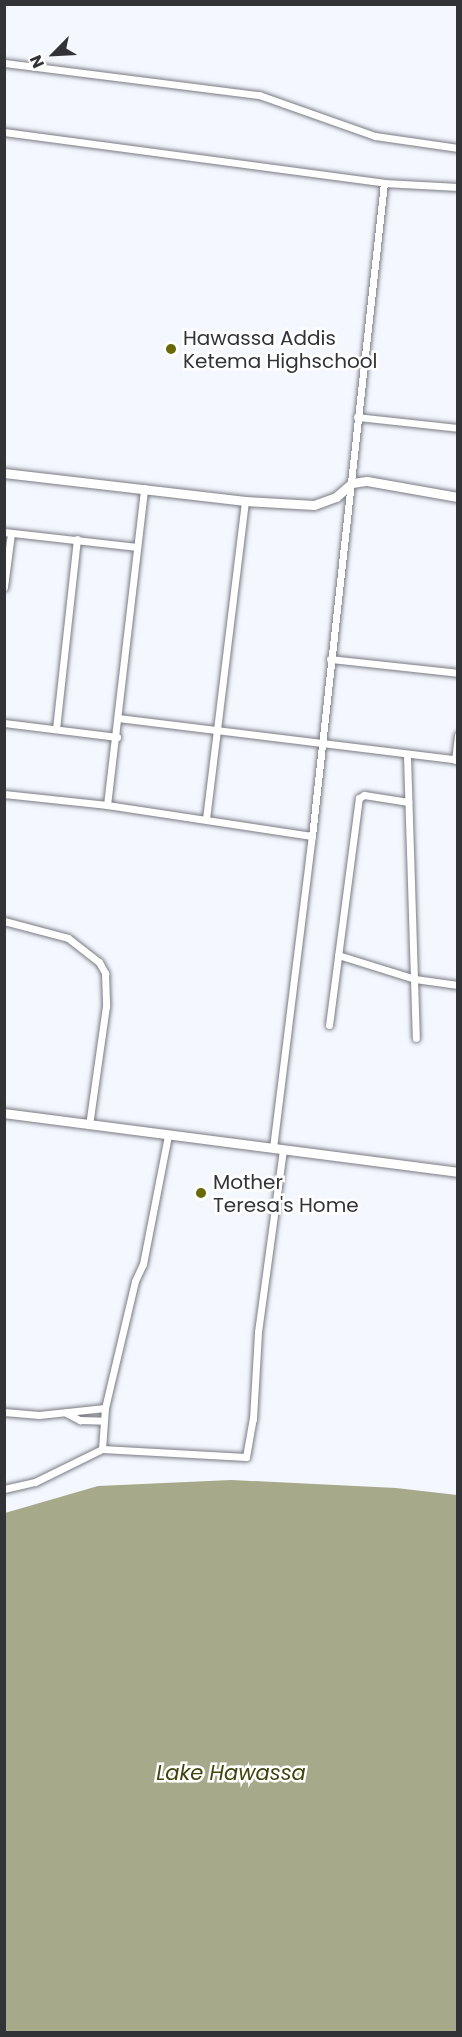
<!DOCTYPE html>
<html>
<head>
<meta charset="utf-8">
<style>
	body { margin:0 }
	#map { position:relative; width:462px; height:2037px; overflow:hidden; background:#f4f7fe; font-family:Poppins,sans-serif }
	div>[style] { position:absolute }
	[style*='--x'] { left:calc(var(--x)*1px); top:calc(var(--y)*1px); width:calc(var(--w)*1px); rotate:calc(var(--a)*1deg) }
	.water>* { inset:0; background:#a7a98b }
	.roads { filter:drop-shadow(0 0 2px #797b83) drop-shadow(0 0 2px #797b83) }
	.street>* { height:7px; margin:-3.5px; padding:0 3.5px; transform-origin:3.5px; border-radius:3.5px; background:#fff }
	.secondary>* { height:9px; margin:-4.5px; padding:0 4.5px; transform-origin:4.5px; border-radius:4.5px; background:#fff }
	.dots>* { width:16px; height:16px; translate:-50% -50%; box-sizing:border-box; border:3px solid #fff; border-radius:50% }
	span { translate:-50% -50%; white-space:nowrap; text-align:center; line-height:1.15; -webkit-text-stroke:5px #fff; paint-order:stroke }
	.poi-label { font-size:20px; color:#323336 }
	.left { translate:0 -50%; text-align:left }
	.water-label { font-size:21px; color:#42430d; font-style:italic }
	.frame { position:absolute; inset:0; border:6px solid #323336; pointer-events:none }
	.north { position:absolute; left:24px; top:24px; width:60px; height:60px; -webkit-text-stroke:4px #fff; paint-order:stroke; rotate:246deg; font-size:16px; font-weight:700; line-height:24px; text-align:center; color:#323336 }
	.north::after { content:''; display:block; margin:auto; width:21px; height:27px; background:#323336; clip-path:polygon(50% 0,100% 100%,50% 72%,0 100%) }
</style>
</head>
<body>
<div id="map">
	<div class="water">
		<div style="clip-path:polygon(231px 1480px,396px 1488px,457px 1495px,457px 2032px,5px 2032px,5px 1513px,98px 1486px)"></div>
	</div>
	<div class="roads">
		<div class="street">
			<div style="--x:4;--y:63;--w:257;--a:7.2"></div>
			<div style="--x:259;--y:95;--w:123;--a:19.5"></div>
			<div style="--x:375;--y:136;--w:84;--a:8.2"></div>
			<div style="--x:4;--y:132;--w:383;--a:7.6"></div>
			<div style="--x:384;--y:183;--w:74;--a:3.1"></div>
			<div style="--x:357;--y:417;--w:102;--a:6.2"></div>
			<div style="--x:4;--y:532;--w:134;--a:6.4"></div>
			<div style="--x:4;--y:587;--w:54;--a:-82.6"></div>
			<div style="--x:330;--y:659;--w:129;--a:6.2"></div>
			<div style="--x:118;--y:718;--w:343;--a:7"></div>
			<div style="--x:4;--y:723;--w:114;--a:7.1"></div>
			<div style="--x:56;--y:729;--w:191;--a:-83.7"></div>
			<div style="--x:407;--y:756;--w:282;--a:88.2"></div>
			<div style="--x:455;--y:760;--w:25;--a:-83"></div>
			<div style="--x:4;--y:794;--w:104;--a:6.1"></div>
			<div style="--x:107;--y:805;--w:207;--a:8.6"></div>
			<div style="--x:107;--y:805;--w:319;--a:-83.3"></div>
			<div style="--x:206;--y:819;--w:320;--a:-83"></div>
			<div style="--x:4;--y:921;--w:66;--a:14.9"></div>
			<div style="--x:68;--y:938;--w:39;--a:38"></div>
			<div style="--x:99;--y:962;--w:13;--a:61"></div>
			<div style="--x:105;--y:973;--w:33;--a:88"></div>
			<div style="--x:106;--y:1006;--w:120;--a:98.1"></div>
			<div style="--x:338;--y:955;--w:81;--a:17.3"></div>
			<div style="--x:415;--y:979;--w:43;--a:7.9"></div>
			<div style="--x:329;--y:1025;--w:229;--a:-82.5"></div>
			<div style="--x:359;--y:798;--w:6;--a:-31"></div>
			<div style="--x:364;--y:795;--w:45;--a:9"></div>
			<div style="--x:273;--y:1148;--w:314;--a:-82.9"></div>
			<div style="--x:312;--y:836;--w:657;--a:-83.71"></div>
			<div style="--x:4;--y:1412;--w:35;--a:5"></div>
			<div style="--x:39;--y:1415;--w:66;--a:-6.1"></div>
			<div style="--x:66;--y:1413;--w:16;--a:27"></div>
			<div style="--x:80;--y:1420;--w:24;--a:2"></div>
			<div style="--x:102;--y:1449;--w:41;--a:-85.8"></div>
			<div style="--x:105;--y:1408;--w:130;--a:-76.7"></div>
			<div style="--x:135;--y:1281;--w:19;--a:-65"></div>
			<div style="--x:143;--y:1264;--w:131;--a:-79"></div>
			<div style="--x:4;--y:1489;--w:32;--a:-13"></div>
			<div style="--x:35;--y:1482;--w:75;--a:-26.2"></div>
			<div style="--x:102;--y:1449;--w:144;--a:3.2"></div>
			<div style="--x:246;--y:1457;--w:39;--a:-80"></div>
			<div style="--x:253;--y:1419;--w:87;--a:-86.7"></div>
			<div style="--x:258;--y:1332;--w:184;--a:-82.2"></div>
		</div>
		<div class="secondary">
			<div style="--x:4;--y:473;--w:243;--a:6.6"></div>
			<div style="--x:245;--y:501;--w:69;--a:3.3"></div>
			<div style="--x:314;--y:505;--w:23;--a:-20"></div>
			<div style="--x:336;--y:497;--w:21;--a:-41"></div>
			<div style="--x:352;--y:483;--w:15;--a:-8"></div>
			<div style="--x:367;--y:481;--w:92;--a:10"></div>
			<div style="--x:4;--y:1113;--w:458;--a:7.4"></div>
		</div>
	</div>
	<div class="dots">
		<div style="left:171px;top:349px;background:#696907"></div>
		<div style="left:201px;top:1193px;background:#696907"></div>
	</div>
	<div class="poi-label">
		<span class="left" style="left:183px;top:350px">Hawassa Addis<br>Ketema Highschool</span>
		<span class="left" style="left:213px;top:1194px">Mother<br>Teresa's Home</span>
	</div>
	<div class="water-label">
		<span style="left:231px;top:1773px">Lake Hawassa</span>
	</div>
	<div class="frame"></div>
	<div class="north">N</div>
</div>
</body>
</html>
